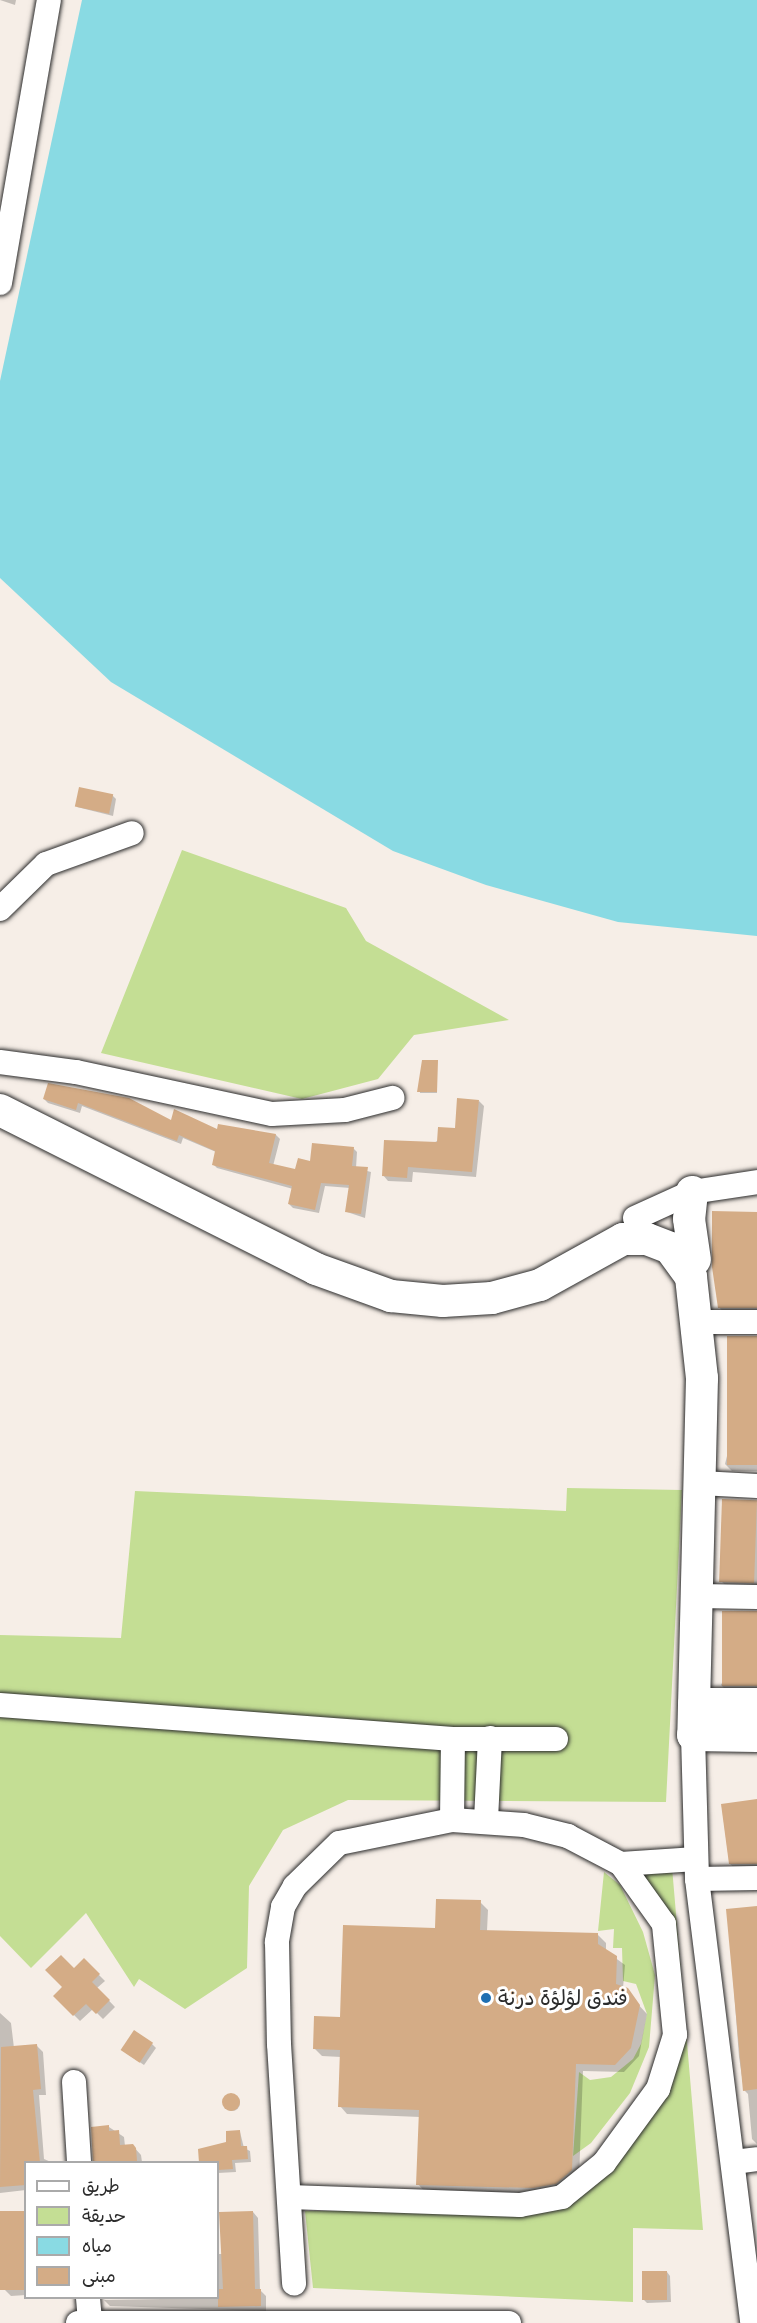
<!DOCTYPE html>
<html>
<head>
<meta charset="utf-8">
<style>
	body { margin:0 }
	#map { position:relative; width:757px; height:2323px; overflow:hidden; background:#f6eee7; font-family:Sriracha,"Playpen Sans Arabic",sans-serif }
	div>[style] { position:absolute }
	[style*='--x'] { left:calc(var(--x)*1px); top:calc(var(--y)*1px); width:calc(var(--w)*1px); rotate:calc(var(--a)*1deg) }
	.green>* { inset:0; background:#c4de94 }
	.water>* { inset:0; background:#89dae3 }
	.shadow>* { inset:0; background:#0003 }
	.round { border-radius:50% }
	.building>* { inset:0; background:#d4ac86; transform-origin:0 0 }
	.roads { filter:drop-shadow(0 0 2px #2b2b2b) drop-shadow(0 0 2px #2b2b2b) }
	.minor>* { height:24px; margin:-12px; padding:0 12px; transform-origin:12px; border-radius:12px; background:#fff }
	.major>* { height:32px; margin:-16px; padding:0 16px; transform-origin:16px; border-radius:16px; background:#fff }
	.dots>* { width:16px; height:16px; translate:-50% -50%; box-sizing:border-box; border:3px solid #fff; border-radius:50% }
	span { translate:-50% -50%; white-space:nowrap; text-align:center; line-height:1.15; -webkit-text-stroke:6px #fff; paint-order:stroke }
	.poi-label { font-size:21px; color:#2b2b2b }
	.left { translate:0 -50%; text-align:left }
	.legend { position:absolute; left:24px; top:2161px; width:195px; height:138px; box-sizing:border-box; background:#fff; border:2px solid #aaa; margin:0; padding:8px 10px; list-style:none; font-size:18px; color:#2b2b2b }
	.legend li { display:flex; align-items:center; gap:12px; height:30px }
	.legend b { width:30px; border:2px solid #aaa }
</style>
</head>
<body>
<div id="map">
	<div class="green">
		<div style="clip-path:polygon(182px 850px,346px 908px,366px 941px,509px 1020px,414px 1035px,378px 1079px,302px 1099px,101px 1053px)"></div>
		<div style="clip-path:polygon(567px 1488px,682px 1490px,666px 1802px,348px 1800px,283px 1830px,249px 1886px,247px 1968px,185px 2009px,139px 1979px,134px 1987px,86px 1913px,31px 1968px,0 1936px,0 1635px,121px 1638px,135px 1491px,566px 1511px)"></div>
		<div style="clip-path:polygon(672px 1867px,703px 2230px,633px 2228px,633px 2302px,313px 2288px,305px 2211px,553px 2211px,658px 2089px,676px 1974px,632px 1871px)"></div>
		<div style="clip-path:polygon(604px 1872px,620px 1885px,643px 1932px,655px 1975px,649px 2047px,630px 2093px,591px 2143px,573px 2156px,579px 2072px,590px 2080px,611px 2077px,633px 2059px,641px 2044px,647px 2014px,636px 1984px,623px 1981px,622px 1948px,613px 1948px,614px 1929px,598px 1931px)"></div>
	</div>
	<div class="water">
		<div style="clip-path:polygon(82px 0,757px 0,757px 936px,618px 922px,486px 885px,393px 851px,111px 682px,0 578px,0 381px)"></div>
	</div>
	<div class="shadow">
		<div style="clip-path:polygon(0 0,16px 0,15px 5px)"></div>
		<div style="clip-path:polygon(112px 795px,116px 799px,113px 816px,77px 807px)"></div>
		<div style="clip-path:polygon(437px 1062px,437px 1093px,420px 1093px,419px 1080px)"></div>
		<div style="clip-path:polygon(49px 1084px,172px 1122px,218px 1131px,219px 1126px,276px 1135px,280px 1139px,273px 1166px,297px 1171px,353px 1148px,357px 1152px,356px 1168px,371px 1172px,365px 1218px,347px 1212px,350px 1188px,325px 1186px,319px 1213px,293px 1208px,289px 1204px,293px 1189px,217px 1168px,213px 1164px,216px 1152px,183px 1138px,181px 1144px,82px 1106px,80px 1113px,48px 1103px,44px 1099px)"></div>
		<div style="clip-path:polygon(479px 1101px,484px 1106px,476px 1177px,413px 1172px,412px 1182px,388px 1181px,383px 1175px,456px 1129px)"></div>
		<div style="clip-path:polygon(757px 1212px,757px 1314px,725px 1314px,719px 1307px,714px 1213px)"></div>
		<div style="clip-path:polygon(757px 1336px,757px 1471px,732px 1471px,725px 1464px)"></div>
		<div style="clip-path:polygon(757px 1502px,757px 1589px,728px 1587px,722px 1582px)"></div>
		<div style="clip-path:polygon(757px 1611px,757px 1691px,727px 1691px,721px 1685px)"></div>
		<div style="clip-path:polygon(757px 1801px,757px 1868px,736px 1869px,730px 1864px)"></div>
		<div style="clip-path:polygon(480px 1902px,488px 1910px,487px 1931px,598px 1935px,606px 1943px,606px 1951px,625px 1965px,623px 1988px,647px 2014px,639px 2056px,624px 2072px,583px 2071px,579px 2179px,542px 2195px,425px 2192px,418px 2184px,420px 2117px,347px 2114px,340px 2106px,341px 2057px,322px 2056px,314px 2048px,436px 1929px)"></div>
		<div style="clip-path:polygon(757px 1907px,757px 2144px,752px 2139px,748px 2094px,744px 2090px,739px 2057px,728px 1910px)"></div>
		<div style="clip-path:polygon(84px 1960px,105px 1981px,97px 1988px,115px 2007px,103px 2019px,93px 2009px,80px 2021px,55px 1996px)"></div>
		<div style="clip-path:polygon(0 2013px,11px 2023px,14px 2048px,37px 2046px,43px 2052px,46px 2095px,39px 2095px,44px 2159px,51px 2162px,26px 2162px,26px 2190px,0 2193px)"></div>
		<div style="clip-path:polygon(152px 2044px,156px 2048px,144px 2065px,126px 2053px)"></div>
		<div class="round" style="left:224px;top:2095px;width:16px;height:16px"></div>
		<div style="clip-path:polygon(109px 2127px,124px 2137px,125px 2146px,132px 2145px,141px 2155px,142px 2162px,94px 2162px)"></div>
		<div style="clip-path:polygon(240px 2132px,244px 2148px,250px 2151px,251px 2162px,235px 2163px,236px 2172px,218px 2173px,218px 2162px,228px 2143px)"></div>
		<div style="clip-path:polygon(26px 2212px,26px 2295px,11px 2296px,5px 2290px,0 2256px,0 2214px)"></div>
		<div style="clip-path:polygon(253px 2212px,258px 2218px,260px 2290px,266px 2296px,266px 2311px,110px 2306px,104px 2300px,218px 2298px,218px 2254px,222px 2254px)"></div>
		<div style="clip-path:polygon(667px 2272px,670px 2276px,671px 2302px,647px 2303px,643px 2299px)"></div>
	</div>
	<div class="building">
		<div style="left:79px;top:787px;width:35px;height:20px;rotate:12deg"></div>
		<div style="clip-path:polygon(422px 1060px,438px 1060px,437px 1092px,417px 1092px)"></div>
		<div style="clip-path:polygon(48px 1083px,129px 1098px,171px 1120px,174px 1109px,217px 1129px,218px 1124px,276px 1134px,269px 1163px,295px 1169px,298px 1158px,310px 1161px,312px 1143px,354px 1147px,352px 1166px,368px 1167px,361px 1214px,345px 1212px,349px 1185px,321px 1183px,315px 1210px,288px 1204px,292px 1186px,212px 1165px,215px 1151px,179px 1135px,177px 1141px,78px 1103px,76px 1110px,43px 1099px)"></div>
		<div style="clip-path:polygon(457px 1098px,479px 1100px,472px 1172px,408px 1167px,407px 1178px,382px 1176px,384px 1140px,437px 1142px,438px 1127px,455px 1128px)"></div>
		<div style="clip-path:polygon(712px 1211px,757px 1212px,757px 1308px,718px 1308px,712px 1267px)"></div>
		<div style="left:727px;top:1336px;width:30px;height:129px"></div>
		<div style="left:722px;top:1499px;width:35px;height:83px;rotate:2deg"></div>
		<div style="left:722px;top:1611px;width:35px;height:75px"></div>
		<div style="clip-path:polygon(757px 1799px,757px 1864px,729px 1864px,721px 1804px)"></div>
		<div style="clip-path:polygon(436px 1899px,481px 1900px,480px 1930px,598px 1933px,598px 1944px,617px 1956px,616px 1984px,628px 1988px,640px 2005px,631px 2048px,615px 2065px,576px 2064px,572px 2170px,556px 2184px,533px 2188px,416px 2185px,419px 2110px,338px 2107px,340px 2050px,313px 2049px,314px 2016px,340px 2017px,343px 1925px,435px 1928px)"></div>
		<div style="clip-path:polygon(757px 1906px,757px 2089px,743px 2091px,726px 1909px)"></div>
		<div style="clip-path:polygon(61px 1955px,74px 1968px,84px 1958px,100px 1974px,92px 1982px,110px 2000px,96px 2014px,86px 2004px,73px 2016px,53px 1996px,62px 1987px,45px 1970px)"></div>
		<div style="left:134px;top:2030px;width:23px;height:24px;rotate:34deg"></div>
		<div style="clip-path:polygon(37px 2044px,41px 2089px,33px 2090px,40px 2163px,26px 2163px,26px 2185px,0 2187px,1px 2047px)"></div>
		<div class="round" style="left:222px;top:2093px;width:18px;height:18px"></div>
		<div style="clip-path:polygon(109px 2125px,109px 2131px,119px 2130px,120px 2145px,133px 2144px,136px 2148px,137px 2161px,93px 2163px,91px 2127px)"></div>
		<div style="clip-path:polygon(240px 2130px,241px 2146px,247px 2146px,248px 2159px,232px 2160px,233px 2169px,218px 2170px,218px 2163px,199px 2163px,198px 2149px,226px 2142px,226px 2131px)"></div>
		<div style="left:26px;top:2211px;width:79px;height:26px;rotate:90deg"></div>
		<div style="clip-path:polygon(253px 2211px,255px 2289px,261px 2289px,261px 2306px,218px 2307px,218px 2289px,223px 2289px,219px 2212px)"></div>
		<div style="left:642px;top:2271px;width:25px;height:29px"></div>
	</div>
	<div class="roads">
		<div class="minor">
			<div style="--x:0;--y:283;--w:287;--a:-80.2"></div>
			<div style="--x:0;--y:909;--w:64;--a:-44.4"></div>
			<div style="--x:46;--y:864;--w:91;--a:-19.8"></div>
			<div style="--x:0;--y:1062;--w:77;--a:7.5"></div>
			<div style="--x:76;--y:1072;--w:200;--a:12.1"></div>
			<div style="--x:272;--y:1114;--w:73;--a:-3.1"></div>
			<div style="--x:345;--y:1110;--w:49;--a:-14.3"></div>
			<div style="--x:635;--y:1218;--w:63;--a:-24.5"></div>
			<div style="--x:692;--y:1192;--w:66;--a:-8.7"></div>
			<div style="--x:710;--y:1322;--w:47;--a:0"></div>
			<div style="--x:700;--y:1483;--w:57;--a:3"></div>
			<div style="--x:698;--y:1596;--w:59;--a:1"></div>
			<div style="--x:0;--y:1705;--w:454;--a:4.3"></div>
			<div style="--x:453;--y:1739;--w:103;--a:0"></div>
			<div style="--x:693;--y:1735;--w:144;--a:88.4"></div>
			<div style="--x:697;--y:1879;--w:447;--a:82.9"></div>
			<div style="--x:452;--y:1820;--w:81;--a:-89.3"></div>
			<div style="--x:486;--y:1820;--w:82;--a:-87.2"></div>
			<div style="--x:621;--y:1864;--w:75;--a:-3.8"></div>
			<div style="--x:697;--y:1879;--w:60;--a:-1"></div>
			<div style="--x:74;--y:2082;--w:80;--a:86.4"></div>
			<div style="--x:734;--y:2162;--w:23;--a:-7"></div>
			<div style="--x:289;--y:2197;--w:231;--a:2"></div>
			<div style="--x:520;--y:2205;--w:43;--a:-10.8"></div>
			<div style="--x:562;--y:2197;--w:54;--a:-39"></div>
			<div style="--x:604;--y:2163;--w:92;--a:-53.9"></div>
			<div style="--x:658;--y:2089;--w:57;--a:-72.5"></div>
			<div style="--x:675;--y:2035;--w:112;--a:-95.7"></div>
			<div style="--x:664;--y:1924;--w:74;--a:-125.6"></div>
			<div style="--x:621;--y:1864;--w:60;--a:-152.2"></div>
			<div style="--x:568;--y:1836;--w:45;--a:-166"></div>
			<div style="--x:524;--y:1825;--w:72;--a:-176"></div>
			<div style="--x:452;--y:1820;--w:115;--a:168.5"></div>
			<div style="--x:339;--y:1843;--w:62;--a:135.7"></div>
			<div style="--x:295;--y:1886;--w:24;--a:120"></div>
			<div style="--x:283;--y:1907;--w:36;--a:100"></div>
			<div style="--x:277;--y:1942;--w:102;--a:88.9"></div>
			<div style="--x:279;--y:2044;--w:240;--a:86.4"></div>
			<div style="--x:88;--y:2298;--w:25;--a:85"></div>
			<div style="--x:78;--y:2323;--w:431;--a:0"></div>
		</div>
		<div class="major">
			<div style="--x:0;--y:1110;--w:354;--a:26.7"></div>
			<div style="--x:316;--y:1269;--w:80;--a:19.8"></div>
			<div style="--x:391;--y:1296;--w:52;--a:5.5"></div>
			<div style="--x:443;--y:1301;--w:49;--a:-3.5"></div>
			<div style="--x:492;--y:1298;--w:50;--a:-15.2"></div>
			<div style="--x:540;--y:1285;--w:95;--a:-29"></div>
			<div style="--x:623;--y:1239;--w:24;--a:0"></div>
			<div style="--x:647;--y:1239;--w:25;--a:21"></div>
			<div style="--x:670;--y:1248;--w:36;--a:54"></div>
			<div style="--x:691;--y:1277;--w:102;--a:83.8"></div>
			<div style="--x:702;--y:1378;--w:357;--a:91.4"></div>
			<div style="--x:693;--y:1735;--w:64;--a:0.9"></div>
			<div style="--x:692;--y:1192;--w:27;--a:96"></div>
			<div style="--x:689;--y:1219;--w:41;--a:81.7"></div>
			<div style="--x:694;--y:1704;--w:63;--a:0"></div>
		</div>
	</div>
	<div class="dots">
		<div style="left:486px;top:1998px;background:#1f6fb2"></div>
	</div>
	<div class="poi-label">
		<span class="left" style="left:498px;top:1998px">فندق لؤلؤة درنة</span>
	</div>
	<ul class="legend">
	<li><b style="height:8px;background:#fff"></b>طريق</li>
	<li><b style="height:16px;background:#c4de94"></b>حديقة</li>
	<li><b style="height:16px;background:#89dae3"></b>مياه</li>
	<li><b style="height:16px;background:#d4ac86"></b>مبنى</li>
	</ul>
</div>
</body>
</html>
